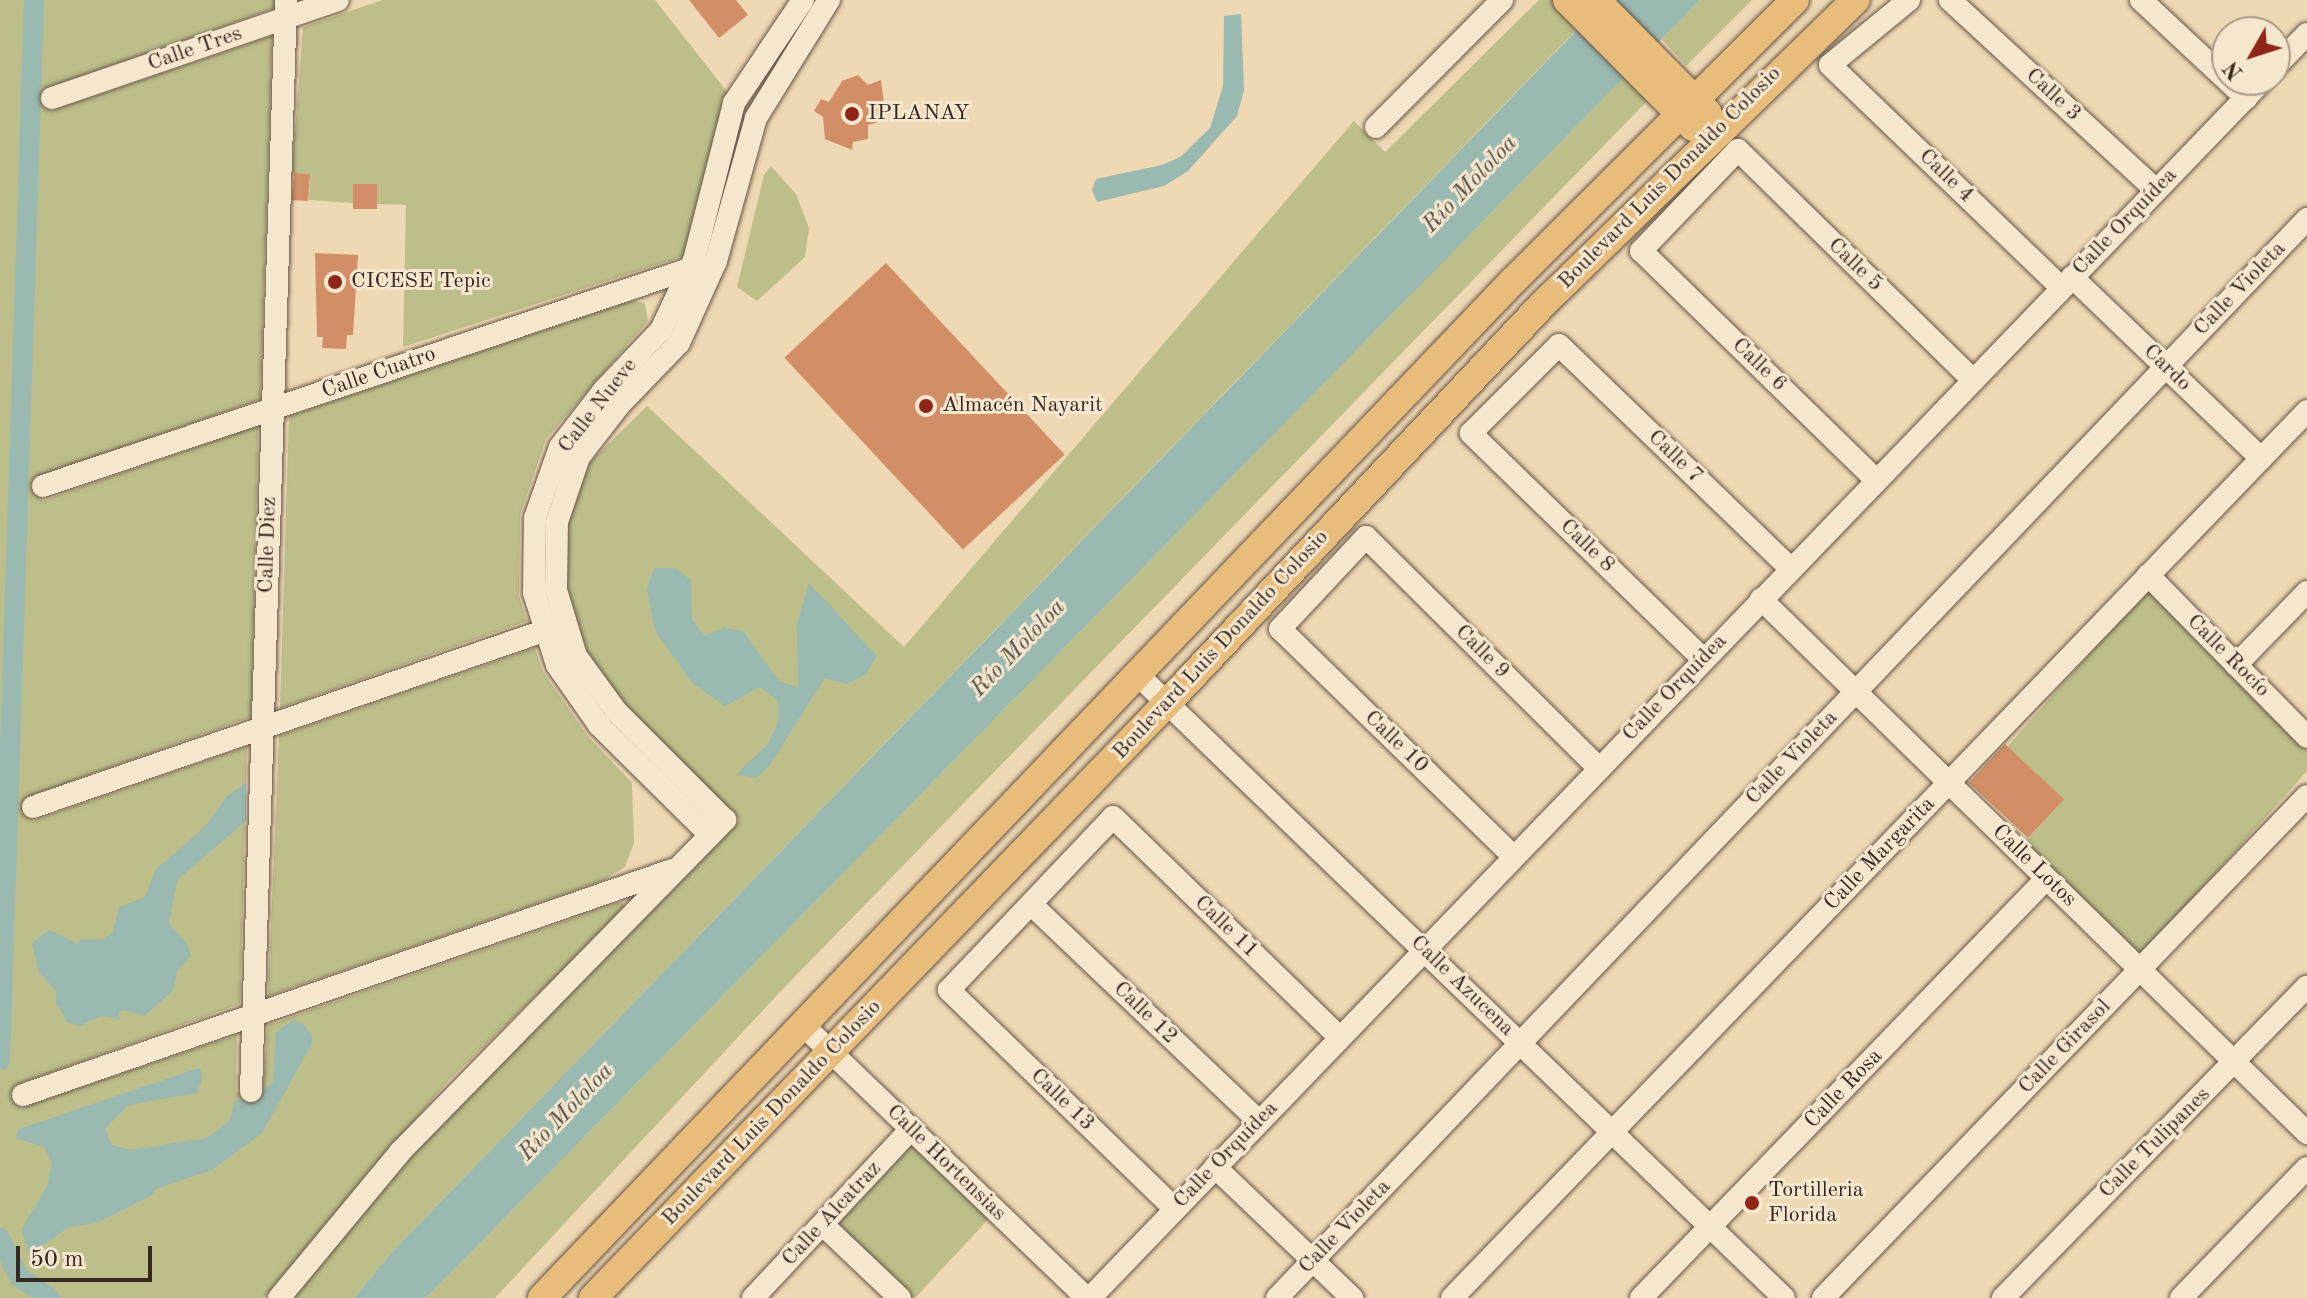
<!DOCTYPE html>
<html>
<head>
<meta charset="utf-8">
<style>
	body { margin:0 }
	#map { position:relative; width:2307px; height:1298px; overflow:hidden; background:#efd8b4; font-family:"Old Standard TT",serif }
	div>[style] { position:absolute }
	[style*='--x'] { left:calc(var(--x)*1px); top:calc(var(--y)*1px); width:calc(var(--w)*1px); rotate:calc(var(--a)*1deg) }
	.green>* { inset:0; background:#bdbe8a }
	.water>* { inset:0; background:#9ab9b0 }
	.canal>* { height:20px; margin:-10px; padding:0 10px; transform-origin:10px; border-radius:10px; background:#9ab9b0 }
	.building>* { inset:0; background:#d28f67; transform-origin:0 0 }
	.roads { filter:drop-shadow(0 0 2px #645346) drop-shadow(0 0 2px #645346) }
	.minor>* { height:22px; margin:-11px; padding:0 11px; transform-origin:11px; border-radius:11px; background:#f5e6ce }
	.major>* { height:28px; margin:-14px; padding:0 14px; transform-origin:14px; border-radius:14px; background:#e8bc7a }
	.dots>* { width:22px; height:22px; translate:-50% -50%; box-sizing:border-box; border:4px solid #f5e6ce; border-radius:50% }
	span { translate:-50% -50%; white-space:nowrap; text-align:center; line-height:1.15; -webkit-text-stroke:6px #f5e6ce; paint-order:stroke }
	.street-label { font-size:22px; color:#352721 }
	.poi-label { font-size:22px; color:#352721 }
	.left { translate:0 -50%; text-align:left }
	.water-label { font-size:24px; color:#4e4c45; font-style:italic }
	.north { position:absolute; left:2211px; top:16px; width:80px; height:80px; box-sizing:border-box; background:#f5e6ce; border:2px solid #a89a89; border-radius:50%; rotate:231deg; font-size:22px; font-weight:700; line-height:32px; text-align:center; color:#352721 }
	.north::after { content:''; display:block; margin:auto; width:28px; height:36px; background:#8f2418; clip-path:polygon(50% 0,100% 100%,50% 72%,0 100%) }
	.scale { position:absolute; left:16px; top:1246px; width:136px; height:36px; box-sizing:border-box; border:4px solid #352721; border-top:0; padding-left:10px; font-size:24px; line-height:28px; white-space:nowrap; color:#352721; -webkit-text-stroke:6px #f5e6ce; paint-order:stroke }
</style>
</head>
<body>
<div id="map">
	<div class="green">
		<div style="clip-path:polygon(0 0,275px 0,275px 8px,50px 87px,51px 111px,272px 36px,260px 399px,41px 476px,42px 501px,258px 426px,251px 717px,32px 795px,33px 821px,247px 747px,240px 1004px,21px 1083px,21px 1108px,237px 1035px,236px 1092px,263px 1091px,268px 1025px,620px 902px,627px 907px,449px 1080px,264px 1298px,0 1298px)"></div>
		<div style="clip-path:polygon(383px 0,655px 0,728px 93px,684px 256px,403px 347px,406px 205px,377px 204px,377px 185px,353px 203px,309px 200px,310px 174px,292px 173px,303px 27px)"></div>
		<div style="clip-path:polygon(1539px 0,1553px 0,1579px 27px,392px 1252px,354px 1298px,292px 1298px,408px 1157px,740px 820px,624px 704px,587px 651px,567px 589px,568px 524px,589px 463px,647px 406px,904px 647px,1354px 121px,1385px 152px)"></div>
		<div style="clip-path:polygon(1700px 0,1752px 0,1686px 66px,1662px 39px)"></div>
		<div style="clip-path:polygon(1627px 74px,1650px 98px,780px 992px,495px 1298px,426px 1298px)"></div>
		<div style="clip-path:polygon(771px 166px,796px 194px,809px 228px,805px 257px,757px 301px,737px 287px,764px 175px)"></div>
		<div style="clip-path:polygon(632px 301px,645px 303px,648px 321px,546px 439px,520px 515px,519px 596px,527px 621px,280px 708px,289px 416px)"></div>
		<div style="clip-path:polygon(2147px 589px,2307px 750px,2307px 771px,2141px 956px,2024px 843px,2064px 799px,2007px 747px)"></div>
		<div style="clip-path:polygon(535px 648px,543px 672px,587px 735px,632px 783px,634px 843px,625px 867px,604px 880px,268px 996px,279px 736px)"></div>
		<div style="clip-path:polygon(911px 1129px,996px 1211px,915px 1298px,900px 1298px,823px 1225px)"></div>
	</div>
	<div class="water">
		<div style="clip-path:polygon(1606px 0,1700px 0,426px 1298px,354px 1298px,392px 1252px)"></div>
		<div style="clip-path:polygon(1241px 14px,1244px 90px,1237px 116px,1188px 171px,1164px 186px,1097px 202px,1092px 190px,1096px 179px,1162px 165px,1180px 157px,1210px 128px,1223px 86px,1224px 16px)"></div>
		<div style="clip-path:polygon(654px 568px,675px 568px,691px 580px,692px 620px,705px 636px,724px 628px,743px 631px,779px 681px,798px 688px,797px 624px,809px 583px,877px 656px,865px 675px,847px 684px,825px 678px,771px 763px,757px 778px,737px 774px,768px 744px,778px 722px,778px 701px,760px 687px,725px 706px,692px 683px,655px 630px,647px 590px)"></div>
		<div style="clip-path:polygon(246px 782px,246px 821px,177px 880px,169px 924px,187px 943px,191px 956px,177px 971px,173px 991px,144px 1016px,125px 1010px,119px 1012px,120px 1019px,100px 1016px,80px 1026px,68px 1022px,56px 1004px,56px 991px,38px 971px,32px 943px,49px 930px,78px 944px,81px 939px,102px 940px,113px 932px,119px 907px,145px 897px,156px 869px,204px 828px,227px 796px)"></div>
		<div style="clip-path:polygon(292px 1021px,301px 1022px,312px 1035px,312px 1044px,262px 1133px,212px 1170px,156px 1189px,151px 1196px,99px 1222px,69px 1227px,29px 1255px,22px 1229px,47px 1186px,52px 1163px,44px 1147px,15px 1138px,19px 1129px,199px 1068px,203px 1075px,197px 1093px,128px 1105px,105px 1129px,112px 1145px,131px 1150px,207px 1138px,230px 1120px,234px 1102px,259px 1096px,273px 1082px,276px 1032px)"></div>
	</div>
	<div class="canal">
		<div style="--x:0;--y:1060;--w:1061;--a:-88.16"></div>
		<div style="--x:0;--y:1238;--w:43;--a:64"></div>
		<div style="--x:19;--y:1277;--w:37;--a:34"></div>
	</div>
	<div class="building">
		<div style="clip-path:polygon(689px 0,736px 0,748px 15px,719px 38px)"></div>
		<div style="clip-path:polygon(858px 75px,868px 85px,881px 80px,886px 120px,868px 125px,868px 139px,853px 142px,852px 150px,825px 139px,823px 117px,814px 111px,821px 99px,829px 102px,842px 81px)"></div>
		<div style="left:294px;top:173px;width:16px;height:27px;rotate:4deg"></div>
		<div style="left:353px;top:184px;width:24px;height:25px"></div>
		<div style="clip-path:polygon(315px 253px,358px 255px,353px 335px,347px 335px,346px 349px,322px 348px,323px 337px,317px 337px)"></div>
		<div style="left:886px;top:263px;width:262px;height:139px;rotate:47deg"></div>
		<div style="left:2005px;top:744px;width:81px;height:53px;rotate:43deg"></div>
	</div>
	<div class="roads">
		<div class="minor">
			<div style="--x:1909;--y:0;--w:102;--a:140.6"></div>
			<div style="--x:1830;--y:65;--w:320;--a:43.9"></div>
			<div style="--x:1950;--y:0;--w:280;--a:42.7"></div>
			<div style="--x:2141;--y:0;--w:144;--a:43"></div>
			<div style="--x:2275;--y:67;--w:46;--a:-45.9"></div>
			<div style="--x:52;--y:98;--w:302;--a:-18.9"></div>
			<div style="--x:1376;--y:127;--w:179;--a:-45.2"></div>
			<div style="--x:2072;--y:277;--w:262;--a:43.8"></div>
			<div style="--x:1876;--y:480;--w:328;--a:-135.7"></div>
			<div style="--x:1641;--y:251;--w:140;--a:-46.2"></div>
			<div style="--x:1738;--y:150;--w:329;--a:44.4"></div>
			<div style="--x:43;--y:486;--w:691;--a:-18.57"></div>
			<div style="--x:2148;--y:575;--w:227;--a:45.5"></div>
			<div style="--x:1761;--y:599;--w:764;--a:44.36"></div>
			<div style="--x:1703;--y:659;--w:324;--a:-135.8"></div>
			<div style="--x:1471;--y:433;--w:124;--a:-45"></div>
			<div style="--x:1559;--y:345;--w:321;--a:44"></div>
			<div style="--x:2236;--y:665;--w:102;--a:-45.8"></div>
			<div style="--x:1138;--y:675;--w:897;--a:43.96"></div>
			<div style="--x:33;--y:807;--w:555;--a:-19.02"></div>
			<div style="--x:710;--y:835;--w:156;--a:-135.3"></div>
			<div style="--x:599;--y:725;--w:73;--a:-125"></div>
			<div style="--x:557;--y:665;--w:76;--a:-107.7"></div>
			<div style="--x:534;--y:593;--w:75;--a:-89.2"></div>
			<div style="--x:535;--y:518;--w:75;--a:-70.6"></div>
			<div style="--x:560;--y:447;--w:72;--a:-52.3"></div>
			<div style="--x:604;--y:390;--w:83;--a:-46.5"></div>
			<div style="--x:661;--y:330;--w:77;--a:-64.8"></div>
			<div style="--x:694;--y:260;--w:162;--a:-75.7"></div>
			<div style="--x:734;--y:103;--w:124;--a:-56.2"></div>
			<div style="--x:1513;--y:856;--w:325;--a:-135.7"></div>
			<div style="--x:1280;--y:629;--w:126;--a:-46.9"></div>
			<div style="--x:1366;--y:537;--w:327;--a:44.8"></div>
			<div style="--x:1032;--y:905;--w:313;--a:43.6"></div>
			<div style="--x:806;--y:1028;--w:390;--a:43.9"></div>
			<div style="--x:251;--y:1091;--w:1092;--a:-88.16"></div>
			<div style="--x:23;--y:1095;--w:687;--a:-19.12"></div>
			<div style="--x:1215;--y:1167;--w:190;--a:43.7"></div>
			<div style="--x:1175;--y:1209;--w:315;--a:-135.9"></div>
			<div style="--x:949;--y:990;--w:238;--a:-46.5"></div>
			<div style="--x:1113;--y:817;--w:315;--a:44.2"></div>
			<div style="--x:823;--y:1225;--w:106;--a:43.5"></div>
			<div style="--x:279;--y:1298;--w:190;--a:-50.3"></div>
			<div style="--x:400;--y:1152;--w:465;--a:-45.6"></div>
			<div style="--x:725;--y:820;--w:154;--a:-135"></div>
			<div style="--x:616;--y:711;--w:68;--a:-126"></div>
			<div style="--x:576;--y:656;--w:69;--a:-106.9"></div>
			<div style="--x:556;--y:590;--w:68;--a:-89.2"></div>
			<div style="--x:557;--y:522;--w:69;--a:-71.3"></div>
			<div style="--x:579;--y:457;--w:67;--a:-52.3"></div>
			<div style="--x:620;--y:404;--w:85;--a:-46"></div>
			<div style="--x:679;--y:343;--w:90;--a:-65.7"></div>
			<div style="--x:716;--y:261;--w:148;--a:-74.4"></div>
			<div style="--x:756;--y:118;--w:139;--a:-58.3"></div>
			<div style="--x:753;--y:1298;--w:231;--a:-46.9"></div>
			<div style="--x:1090;--y:1298;--w:1691;--a:-46.08"></div>
			<div style="--x:1277;--y:1298;--w:1492;--a:-46.33"></div>
			<div style="--x:1452;--y:1298;--w:1232;--a:-46.05"></div>
			<div style="--x:1641;--y:1298;--w:583;--a:-45.97"></div>
			<div style="--x:1823;--y:1298;--w:697;--a:-46.05"></div>
			<div style="--x:2003;--y:1298;--w:435;--a:-45.7"></div>
			<div style="--x:2181;--y:1298;--w:181;--a:-45.9"></div>
		</div>
		<div class="major">
			<div style="--x:1567;--y:0;--w:179;--a:45.2"></div>
			<div style="--x:1596;--y:0;--w:159;--a:45.3"></div>
			<div style="--x:542;--y:1298;--w:1406;--a:-46.33"></div>
			<div style="--x:1513;--y:281;--w:398;--a:-44.9"></div>
			<div style="--x:593;--y:1298;--w:827;--a:-46.03"></div>
			<div style="--x:1167;--y:703;--w:548;--a:-46.7"></div>
			<div style="--x:1543;--y:304;--w:436;--a:-44.2"></div>
		</div>
	</div>
	<div class="dots">
		<div style="left:852px;top:114px;background:#8f2418"></div>
		<div style="left:335px;top:282px;background:#8f2418"></div>
		<div style="left:926px;top:406px;background:#8f2418"></div>
		<div style="left:1752px;top:1203px;background:#8f2418"></div>
	</div>
	<div class="street-label">
		<span style="left:195px;top:49px;rotate:-19deg">Calle Tres</span>
		<span style="left:2053px;top:95px;rotate:43deg">Calle 3</span>
		<span style="left:1946px;top:176px;rotate:44deg">Calle 4</span>
		<span style="left:1670px;top:178px;rotate:-45deg">Boulevard Luis Donaldo Colosio</span>
		<span style="left:2125px;top:222px;rotate:-46deg">Calle Orquídea</span>
		<span style="left:1855px;top:265px;rotate:44deg">Calle 5</span>
		<span style="left:2240px;top:289px;rotate:-46deg">Calle Violeta</span>
		<span style="left:1759px;top:365px;rotate:44deg">Calle 6</span>
		<span style="left:2167px;top:368px;rotate:44deg">Cardo</span>
		<span style="left:379px;top:373px;rotate:-19deg">Calle Cuatro</span>
		<span style="left:598px;top:406px;rotate:-52deg">Calle Nueve</span>
		<span style="left:1675px;top:457px;rotate:44deg">Calle 7</span>
		<span style="left:268px;top:545px;rotate:-88deg">Calle Diez</span>
		<span style="left:1587px;top:546px;rotate:44deg">Calle 8</span>
		<span style="left:1221px;top:645px;rotate:-47deg">Boulevard Luis Donaldo Colosio</span>
		<span style="left:1482px;top:652px;rotate:45deg">Calle 9</span>
		<span style="left:2228px;top:656px;rotate:45deg">Calle Rocío</span>
		<span style="left:1675px;top:688px;rotate:-46deg">Calle Orquídea</span>
		<span style="left:1396px;top:742px;rotate:44deg">Calle 10</span>
		<span style="left:1792px;top:758px;rotate:-46deg">Calle Violeta</span>
		<span style="left:1880px;top:854px;rotate:-46deg">Calle Margarita</span>
		<span style="left:2034px;top:866px;rotate:44deg">Calle Lotos</span>
		<span style="left:1226px;top:927px;rotate:44deg">Calle 11</span>
		<span style="left:1462px;top:986px;rotate:44deg">Calle Azucena</span>
		<span style="left:1145px;top:1013px;rotate:44deg">Calle 12</span>
		<span style="left:2065px;top:1047px;rotate:-46deg">Calle Girasol</span>
		<span style="left:1844px;top:1089px;rotate:-46deg">Calle Rosa</span>
		<span style="left:1062px;top:1100px;rotate:44deg">Calle 13</span>
		<span style="left:772px;top:1113px;rotate:-46deg">Boulevard Luis Donaldo Colosio</span>
		<span style="left:2155px;top:1143px;rotate:-45deg">Calle Tulipanes</span>
		<span style="left:1226px;top:1155px;rotate:-46deg">Calle Orquídea</span>
		<span style="left:946px;top:1163px;rotate:44deg">Calle Hortensias</span>
		<span style="left:832px;top:1214px;rotate:-47deg">Calle Alcatraz</span>
		<span style="left:1345px;top:1227px;rotate:-46deg">Calle Violeta</span>
	</div>
	<div class="poi-label">
		<span class="left" style="left:868px;top:114px">IPLANAY</span>
		<span class="left" style="left:351px;top:282px">CICESE Tepic</span>
		<span class="left" style="left:942px;top:406px">Almacén Nayarit</span>
		<span class="left" style="left:1768px;top:1203px">Tortilleria<br>Florida</span>
	</div>
	<div class="water-label">
		<span style="left:1471px;top:185px;rotate:-46deg">Río Mololoa</span>
		<span style="left:1019px;top:649px;rotate:-46deg">Río Mololoa</span>
		<span style="left:567px;top:1113px;rotate:-46deg">Río Mololoa</span>
	</div>
	<div class="north">N</div>
	<div class="scale">50 m</div>
</div>
</body>
</html>
